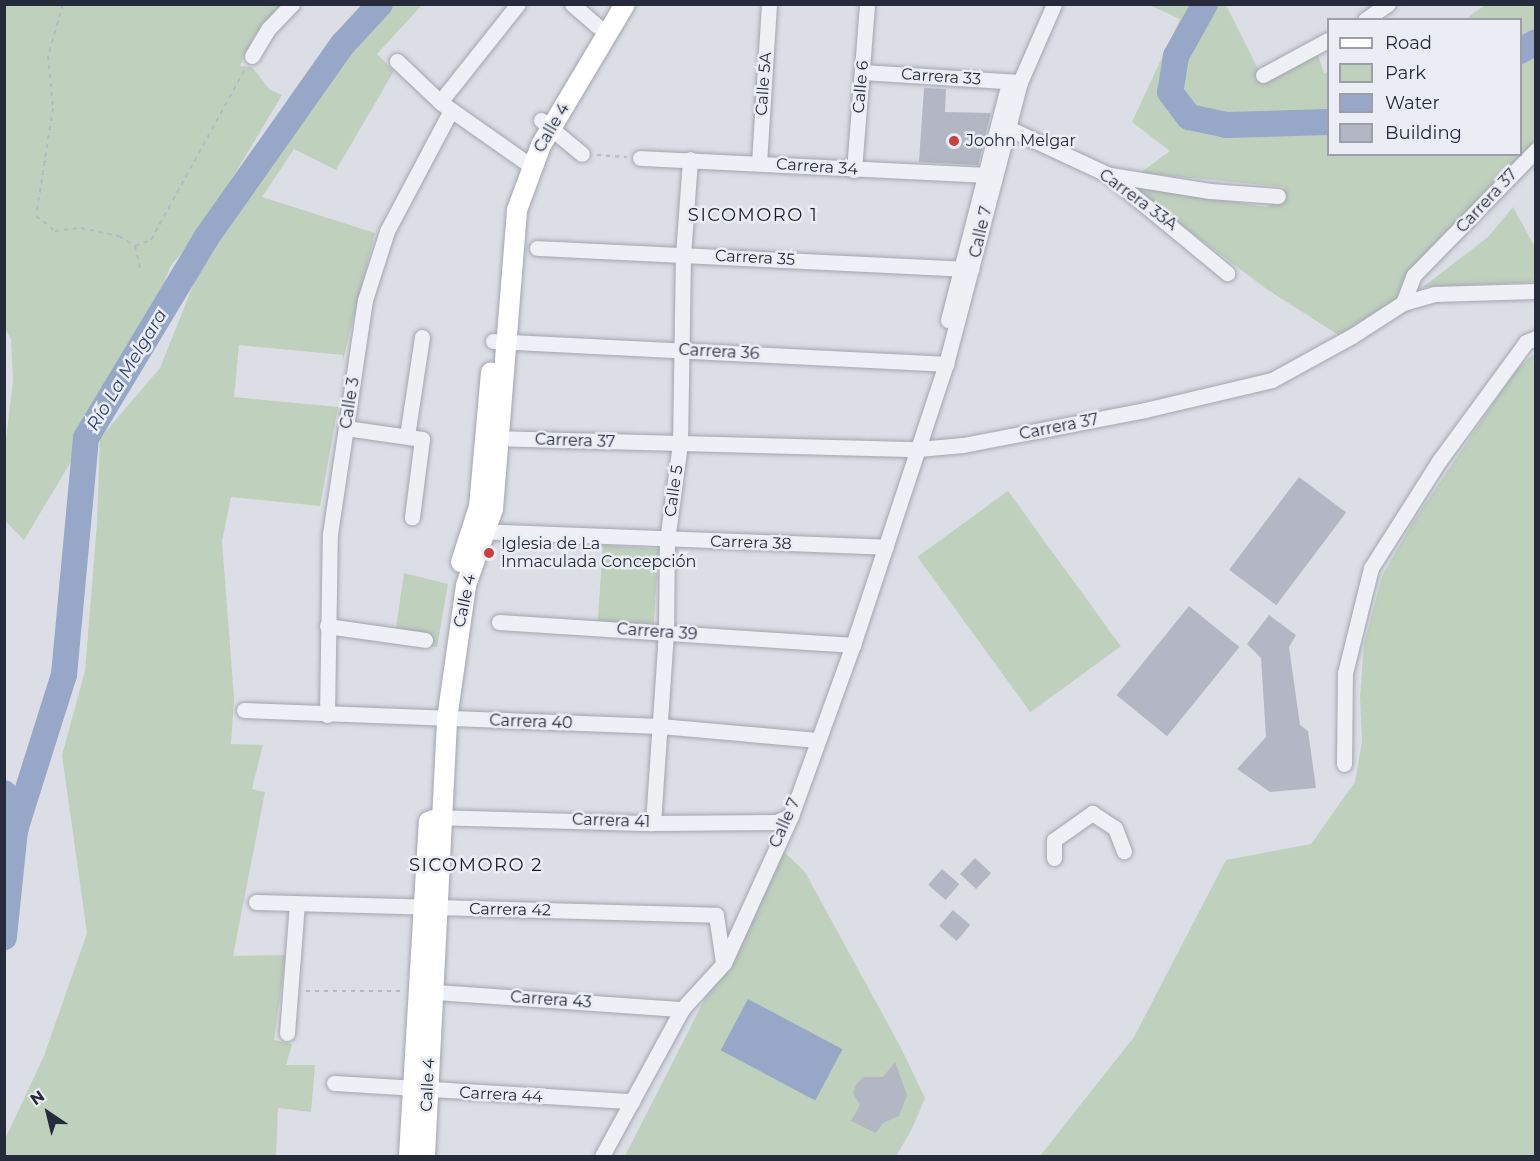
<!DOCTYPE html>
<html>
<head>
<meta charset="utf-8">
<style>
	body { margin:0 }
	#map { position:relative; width:1540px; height:1161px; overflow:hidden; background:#dcdee6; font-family:Montserrat,sans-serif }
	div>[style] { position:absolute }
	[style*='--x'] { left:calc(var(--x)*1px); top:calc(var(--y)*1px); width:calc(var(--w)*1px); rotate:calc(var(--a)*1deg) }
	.green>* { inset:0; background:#bfd0bd; transform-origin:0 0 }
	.water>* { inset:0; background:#96a7c7; transform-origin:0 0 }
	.river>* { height:26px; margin:-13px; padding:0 13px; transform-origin:13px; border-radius:13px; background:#96a7c7 }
	.building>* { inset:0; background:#b3b7c3; transform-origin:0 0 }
	.path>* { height:2px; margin-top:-1px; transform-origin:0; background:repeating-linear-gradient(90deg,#b6b9c1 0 4.5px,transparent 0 9px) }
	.roads { filter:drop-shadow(0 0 2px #a2a5b0) drop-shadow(0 0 2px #a2a5b0) }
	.minor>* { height:15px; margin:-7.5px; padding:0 7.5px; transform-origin:7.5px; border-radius:7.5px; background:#eef0f5 }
	.major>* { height:20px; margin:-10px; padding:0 10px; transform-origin:10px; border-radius:10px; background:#fff }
	.dots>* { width:16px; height:16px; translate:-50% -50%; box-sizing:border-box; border:3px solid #ebedf4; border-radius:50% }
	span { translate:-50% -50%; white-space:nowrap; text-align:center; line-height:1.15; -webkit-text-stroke:5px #ebedf4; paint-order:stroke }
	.street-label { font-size:16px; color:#262b3c }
	.poi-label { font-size:16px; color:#262b3c }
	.left { translate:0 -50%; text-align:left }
	.neighbourhood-label { font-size:18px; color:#181c2d; letter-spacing:1.5px }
	.water-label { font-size:18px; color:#304370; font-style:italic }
	.frame { position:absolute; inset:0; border:6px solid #262b3c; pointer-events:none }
	.legend { position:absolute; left:1327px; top:18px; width:195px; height:138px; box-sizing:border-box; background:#ebedf4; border:2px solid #9c9faa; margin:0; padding:8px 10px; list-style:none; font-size:18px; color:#262b3c }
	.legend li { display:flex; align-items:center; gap:12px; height:30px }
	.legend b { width:30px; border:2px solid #9c9faa }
	.north { position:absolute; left:18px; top:1083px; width:60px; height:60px; -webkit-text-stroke:4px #ebedf4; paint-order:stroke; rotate:325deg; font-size:16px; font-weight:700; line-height:24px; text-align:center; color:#262b3c }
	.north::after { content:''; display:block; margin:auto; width:21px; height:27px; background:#262b3c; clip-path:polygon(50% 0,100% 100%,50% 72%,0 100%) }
</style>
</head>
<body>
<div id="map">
	<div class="green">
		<div style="clip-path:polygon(4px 5px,281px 5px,254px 36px,240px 66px,252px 67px,269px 89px,282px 95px,205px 224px,170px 267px,155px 306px,117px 365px,69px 465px,24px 540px,4px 520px,5px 449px,13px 380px,11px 339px,4px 327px)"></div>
		<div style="clip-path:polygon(387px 5px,422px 5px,377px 54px,394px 71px,336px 170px,294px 149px,262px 197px,375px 233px,343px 360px,343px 355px,239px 345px,234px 397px,338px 407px,320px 506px,231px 497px,222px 541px,234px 698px,231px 744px,263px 745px,252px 789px,265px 792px,233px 956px,286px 955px,274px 1040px,292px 1044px,286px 1065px,315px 1065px,311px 1112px,278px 1108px,276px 1156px,5px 1156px,5px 1139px,44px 1056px,87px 933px,62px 755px,85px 671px,97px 524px,100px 438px,160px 368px,206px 253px,343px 51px)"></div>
		<div style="clip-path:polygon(1149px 5px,1226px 5px,1263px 79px,1317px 52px,1324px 73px,1328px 72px,1328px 154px,1520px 154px,1520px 20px,1466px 19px,1485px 5px,1535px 5px,1535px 161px,1398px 302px,1340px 336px,1268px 290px,1138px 193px,1140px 187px,1266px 207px,1282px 199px,1284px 187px,1140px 173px,1170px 151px,1132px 122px,1180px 19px)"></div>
		<div style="clip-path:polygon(1513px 207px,1535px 247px,1535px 282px,1423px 287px,1488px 237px)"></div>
		<div style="clip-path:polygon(1535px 353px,1535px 1156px,1040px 1156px,1134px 1037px,1226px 860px,1311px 844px,1355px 782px,1362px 742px,1360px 697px,1364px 644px,1382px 576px,1413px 522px,1516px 370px)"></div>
		<div style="left:1008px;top:491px;width:192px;height:112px;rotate:54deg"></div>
		<div style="left:603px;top:545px;width:56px;height:79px;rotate:4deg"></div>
		<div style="clip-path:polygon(404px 573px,448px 584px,437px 647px,428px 646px,429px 633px,396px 628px)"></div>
		<div style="clip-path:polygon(781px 849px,805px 872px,900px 1046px,925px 1098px,912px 1129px,896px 1156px,625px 1156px)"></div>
	</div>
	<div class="water">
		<div style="left:748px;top:999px;width:107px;height:58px;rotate:28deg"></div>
	</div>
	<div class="river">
		<div style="--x:1205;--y:4;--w:60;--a:119.1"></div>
		<div style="--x:1176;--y:56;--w:36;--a:99"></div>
		<div style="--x:1170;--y:92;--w:31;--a:53"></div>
		<div style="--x:1189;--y:117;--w:38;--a:12"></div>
		<div style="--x:1226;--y:125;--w:102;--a:-1.7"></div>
		<div style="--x:1520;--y:51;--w:18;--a:-29"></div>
		<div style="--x:4;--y:793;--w:39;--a:73"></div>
		<div style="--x:15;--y:830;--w:108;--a:95.9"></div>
		<div style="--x:15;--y:830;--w:163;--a:-72.5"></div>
		<div style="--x:64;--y:675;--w:238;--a:-84.7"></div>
		<div style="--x:86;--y:438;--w:233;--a:-59"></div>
		<div style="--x:206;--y:238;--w:237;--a:-54.8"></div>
		<div style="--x:343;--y:44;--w:54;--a:-47.2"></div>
	</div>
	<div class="building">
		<div style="clip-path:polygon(924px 88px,946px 89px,945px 112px,991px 113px,978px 165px,919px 162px)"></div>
		<div style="left:1299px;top:477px;width:59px;height:116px;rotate:37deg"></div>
		<div style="left:1189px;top:606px;width:65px;height:115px;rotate:39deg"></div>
		<div style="clip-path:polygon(1269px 615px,1296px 635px,1289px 647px,1300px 725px,1308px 731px,1316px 788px,1270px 792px,1237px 769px,1266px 737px,1261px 658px,1247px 644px)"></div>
		<div style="left:975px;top:858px;width:22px;height:22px;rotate:43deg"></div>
		<div style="left:942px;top:869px;width:23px;height:21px;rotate:41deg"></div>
		<div style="left:953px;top:910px;width:23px;height:21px;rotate:41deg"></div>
		<div style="clip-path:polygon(895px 1062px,907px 1095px,899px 1116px,883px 1123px,876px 1133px,851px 1121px,860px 1105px,853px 1093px,856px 1085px,863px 1077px,883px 1077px)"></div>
	</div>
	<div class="path">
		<div style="--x:63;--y:4;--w:54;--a:106.1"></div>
		<div style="--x:48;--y:56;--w:52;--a:84.5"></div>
		<div style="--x:53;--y:108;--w:109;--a:98.9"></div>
		<div style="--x:36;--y:216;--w:24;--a:38"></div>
		<div style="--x:55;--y:231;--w:26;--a:-7"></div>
		<div style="--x:81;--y:228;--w:39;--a:12"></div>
		<div style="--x:119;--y:236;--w:19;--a:32"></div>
		<div style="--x:135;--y:246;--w:22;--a:77"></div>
		<div style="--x:597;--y:155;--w:30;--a:4"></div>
		<div style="--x:135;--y:246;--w:17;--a:-21"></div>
		<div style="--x:151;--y:240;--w:195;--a:-61.2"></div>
		<div style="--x:306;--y:991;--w:96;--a:0"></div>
	</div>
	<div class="roads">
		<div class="minor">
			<div style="--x:572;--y:4;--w:33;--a:41"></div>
			<div style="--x:1365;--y:20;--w:28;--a:-35"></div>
			<div style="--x:252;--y:56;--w:33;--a:-59"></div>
			<div style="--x:269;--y:28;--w:33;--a:-46"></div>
			<div style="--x:397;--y:61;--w:59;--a:43.6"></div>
			<div style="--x:440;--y:102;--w:111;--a:35.1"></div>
			<div style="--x:862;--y:72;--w:158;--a:3.6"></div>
			<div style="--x:1263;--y:75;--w:74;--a:-28.3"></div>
			<div style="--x:440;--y:102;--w:125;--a:-51.5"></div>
			<div style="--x:541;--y:120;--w:53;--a:39.7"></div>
			<div style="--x:1006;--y:127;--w:111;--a:25"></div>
			<div style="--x:1107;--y:174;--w:156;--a:39.5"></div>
			<div style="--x:640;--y:158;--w:351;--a:2.8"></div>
			<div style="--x:759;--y:163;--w:159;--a:-86.4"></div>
			<div style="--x:854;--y:170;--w:167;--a:-85.5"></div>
			<div style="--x:1110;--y:175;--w:101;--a:9.1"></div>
			<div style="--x:1210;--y:191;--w:68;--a:4.2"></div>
			<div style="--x:537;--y:248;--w:435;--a:2.8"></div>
			<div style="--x:1403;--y:303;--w:32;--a:-16"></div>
			<div style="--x:1434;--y:294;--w:102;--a:-1.7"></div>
			<div style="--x:948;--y:320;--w:236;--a:-75.6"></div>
			<div style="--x:493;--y:341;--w:454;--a:2.9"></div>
			<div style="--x:346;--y:428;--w:77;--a:8.2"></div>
			<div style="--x:422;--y:439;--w:79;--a:97.3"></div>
			<div style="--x:407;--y:436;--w:100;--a:-81.4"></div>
			<div style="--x:490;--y:438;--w:428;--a:1.5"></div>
			<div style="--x:918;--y:449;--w:45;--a:-5.1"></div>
			<div style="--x:963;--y:445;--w:185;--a:-10.9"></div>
			<div style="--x:1145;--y:410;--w:130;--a:-13.3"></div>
			<div style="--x:1272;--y:380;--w:91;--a:-28.8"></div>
			<div style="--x:1352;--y:336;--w:61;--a:-32.9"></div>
			<div style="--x:1403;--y:303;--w:30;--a:-69"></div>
			<div style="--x:1414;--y:275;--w:175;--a:-45.7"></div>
			<div style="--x:477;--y:531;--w:409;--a:2.2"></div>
			<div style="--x:499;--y:622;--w:355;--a:3.7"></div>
			<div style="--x:327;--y:626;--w:99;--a:8.1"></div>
			<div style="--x:244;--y:710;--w:416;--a:2.2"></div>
			<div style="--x:660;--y:726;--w:158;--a:5.1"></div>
			<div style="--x:327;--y:715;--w:181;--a:-89.1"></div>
			<div style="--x:330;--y:534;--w:237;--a:-81.5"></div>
			<div style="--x:365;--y:300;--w:72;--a:-72.3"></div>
			<div style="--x:387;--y:231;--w:137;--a:-62.1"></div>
			<div style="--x:1344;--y:764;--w:91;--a:-89.4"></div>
			<div style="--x:1345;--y:673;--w:108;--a:-76.1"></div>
			<div style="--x:1371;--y:568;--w:127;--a:-57.6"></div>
			<div style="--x:1439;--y:461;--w:147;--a:-53.8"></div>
			<div style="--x:1526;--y:342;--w:11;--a:-22"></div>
			<div style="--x:432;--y:817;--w:221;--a:1.6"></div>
			<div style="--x:653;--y:823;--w:123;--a:-0.5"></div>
			<div style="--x:776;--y:822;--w:16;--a:-22"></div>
			<div style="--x:653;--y:823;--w:190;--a:-86.1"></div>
			<div style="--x:666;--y:633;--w:92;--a:-89.4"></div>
			<div style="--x:667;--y:541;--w:98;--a:-82.4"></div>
			<div style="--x:680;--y:444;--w:189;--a:-89.1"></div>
			<div style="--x:683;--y:255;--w:96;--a:-85.8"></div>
			<div style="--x:1054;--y:858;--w:18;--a:-90"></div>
			<div style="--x:1054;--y:840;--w:47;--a:-35.4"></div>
			<div style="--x:1092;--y:813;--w:27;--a:33"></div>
			<div style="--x:1115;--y:828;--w:25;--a:69"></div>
			<div style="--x:256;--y:902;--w:460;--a:1.6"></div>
			<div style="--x:716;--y:915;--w:48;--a:81.5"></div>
			<div style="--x:422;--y:991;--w:261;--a:4"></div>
			<div style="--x:287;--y:1033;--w:129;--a:-85.6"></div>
			<div style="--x:334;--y:1083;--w:299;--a:3.5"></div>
			<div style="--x:602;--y:1156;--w:167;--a:-61.4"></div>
			<div style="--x:682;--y:1009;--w:62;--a:-47.6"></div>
			<div style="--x:724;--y:963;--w:162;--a:-65.5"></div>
			<div style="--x:791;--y:816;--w:182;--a:-70.1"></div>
			<div style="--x:853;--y:645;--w:296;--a:-71.7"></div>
			<div style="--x:946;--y:364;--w:292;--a:-75.3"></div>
			<div style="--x:1020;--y:82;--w:85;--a:-66.4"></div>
		</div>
		<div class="major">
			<div style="--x:461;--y:562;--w:58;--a:-71.9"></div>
			<div style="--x:479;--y:507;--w:135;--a:-84.9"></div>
			<div style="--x:409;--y:1156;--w:335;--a:-86.6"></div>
			<div style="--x:425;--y:1156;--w:438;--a:-87.1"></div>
			<div style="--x:447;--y:719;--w:135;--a:-81.9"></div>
			<div style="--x:466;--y:585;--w:81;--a:-70.4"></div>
			<div style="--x:493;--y:509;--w:300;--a:-85.4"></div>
			<div style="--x:517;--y:210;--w:69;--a:-69.7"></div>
			<div style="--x:541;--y:145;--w:164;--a:-59.2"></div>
		</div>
	</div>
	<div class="dots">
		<div style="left:954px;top:141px;background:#ce3e3f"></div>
		<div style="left:489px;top:553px;background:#ce3e3f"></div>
	</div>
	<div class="street-label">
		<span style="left:941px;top:77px;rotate:4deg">Carrera 33</span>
		<span style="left:764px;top:84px;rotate:-86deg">Calle 5A</span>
		<span style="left:861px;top:87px;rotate:-85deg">Calle 6</span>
		<span style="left:552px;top:128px;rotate:-60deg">Calle 4</span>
		<span style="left:817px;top:167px;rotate:4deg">Carrera 34</span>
		<span style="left:1138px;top:200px;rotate:36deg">Carrera 33A</span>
		<span style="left:1487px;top:201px;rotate:-47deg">Carrera 37</span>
		<span style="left:981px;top:232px;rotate:-77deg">Calle 7</span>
		<span style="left:755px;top:258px;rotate:3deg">Carrera 35</span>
		<span style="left:719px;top:352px;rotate:3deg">Carrera 36</span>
		<span style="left:350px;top:403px;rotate:-81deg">Calle 3</span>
		<span style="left:1059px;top:427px;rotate:-11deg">Carrera 37</span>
		<span style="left:575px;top:441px;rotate:2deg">Carrera 37</span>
		<span style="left:674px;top:491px;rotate:-82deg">Calle 5</span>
		<span style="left:751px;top:543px;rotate:2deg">Carrera 38</span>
		<span style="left:465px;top:601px;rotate:-78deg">Calle 4</span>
		<span style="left:657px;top:632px;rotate:4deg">Carrera 39</span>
		<span style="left:531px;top:722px;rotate:2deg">Carrera 40</span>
		<span style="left:611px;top:821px;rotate:2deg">Carrera 41</span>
		<span style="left:785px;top:823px;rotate:-66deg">Calle 7</span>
		<span style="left:510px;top:910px;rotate:1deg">Carrera 42</span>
		<span style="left:551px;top:1000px;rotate:4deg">Carrera 43</span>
		<span style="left:428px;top:1085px;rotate:-87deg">Calle 4</span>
		<span style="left:501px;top:1095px;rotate:3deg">Carrera 44</span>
	</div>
	<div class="poi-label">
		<span class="left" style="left:966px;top:141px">Joohn Melgar</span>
		<span class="left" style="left:501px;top:553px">Iglesia de La<br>Inmaculada Concepción</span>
	</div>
	<div class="neighbourhood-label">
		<span style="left:753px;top:215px">SICOMORO 1</span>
		<span style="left:476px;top:865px">SICOMORO 2</span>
	</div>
	<div class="water-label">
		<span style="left:127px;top:370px;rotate:-59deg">Río La Melgara</span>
	</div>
	<div class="frame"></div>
	<ul class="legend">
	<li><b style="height:8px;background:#fff"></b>Road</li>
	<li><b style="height:16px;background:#bfd0bd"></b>Park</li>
	<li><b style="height:16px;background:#96a7c7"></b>Water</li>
	<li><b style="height:16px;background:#b3b7c3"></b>Building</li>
	</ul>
	<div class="north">N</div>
</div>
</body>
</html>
